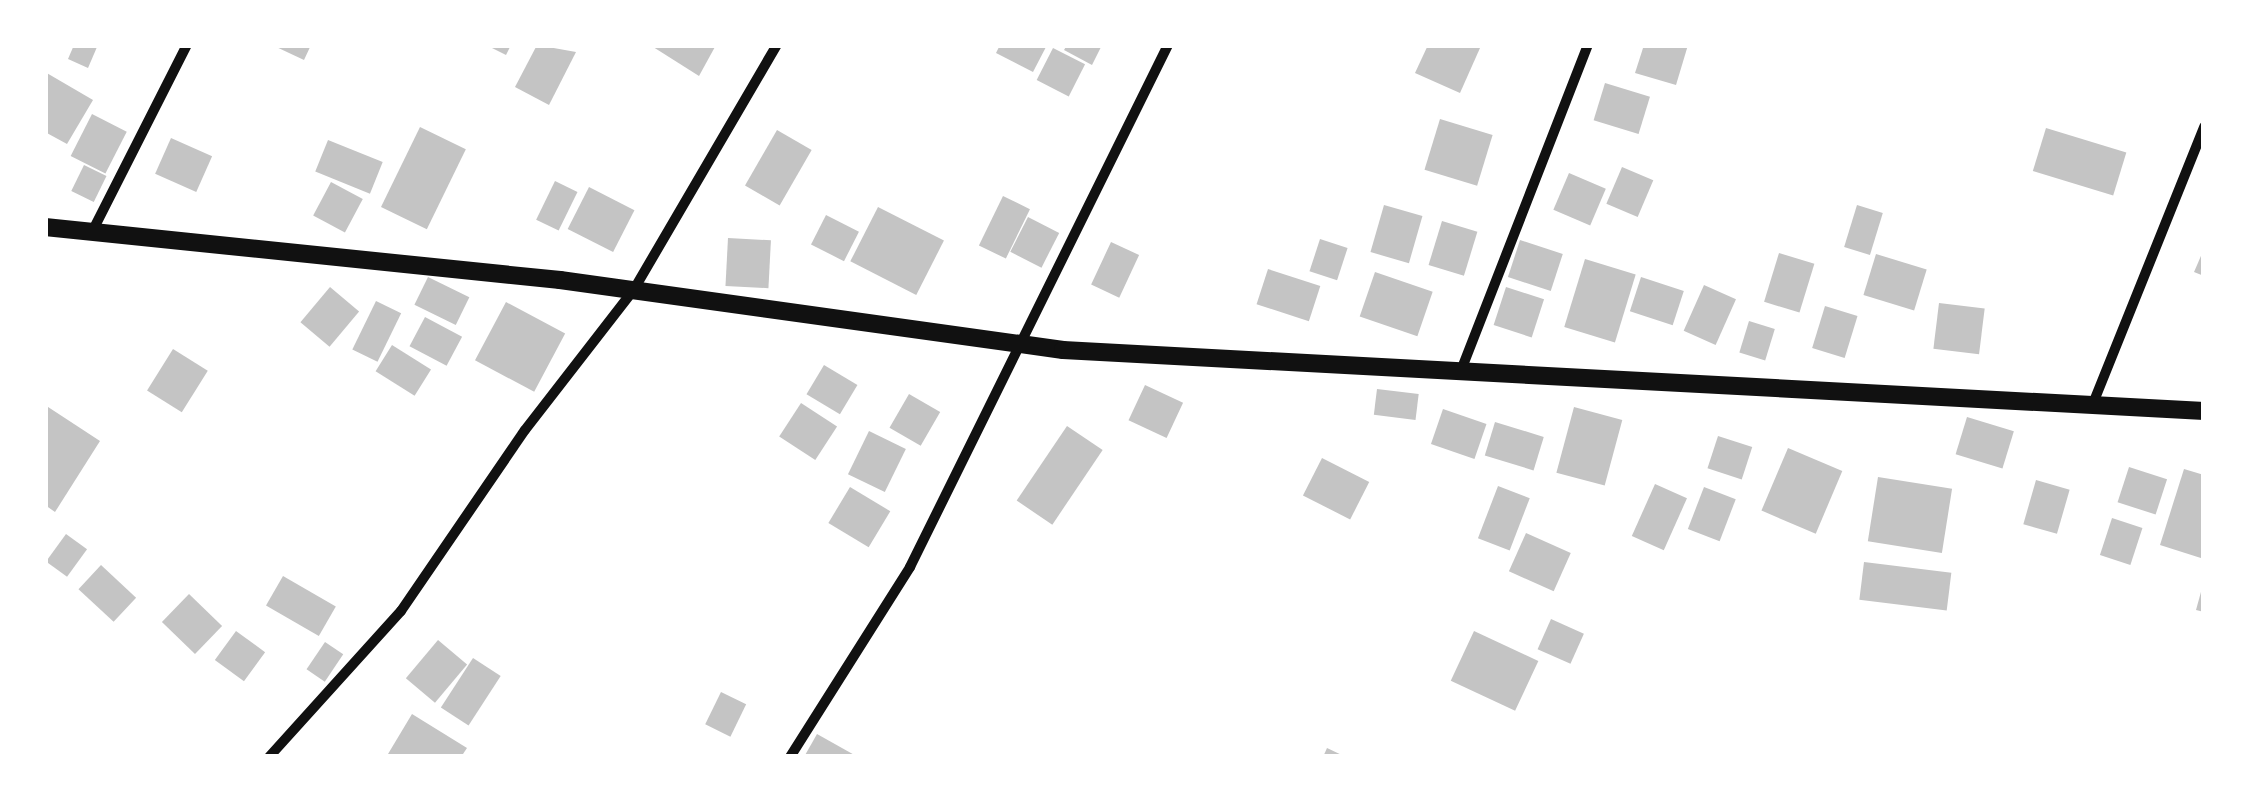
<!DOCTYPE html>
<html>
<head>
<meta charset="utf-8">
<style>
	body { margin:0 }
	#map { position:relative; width:2249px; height:802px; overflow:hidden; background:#fff; font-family:"Sofia Sans Condensed",sans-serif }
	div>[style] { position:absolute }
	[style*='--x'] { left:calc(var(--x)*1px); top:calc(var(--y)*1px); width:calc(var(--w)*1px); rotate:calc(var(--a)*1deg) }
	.building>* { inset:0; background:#c4c4c4; transform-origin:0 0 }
	.minor>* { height:10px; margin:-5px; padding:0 5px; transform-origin:5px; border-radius:5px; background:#111 }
	.tertiary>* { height:18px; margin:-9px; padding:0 9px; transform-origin:9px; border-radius:9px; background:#111 }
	span { translate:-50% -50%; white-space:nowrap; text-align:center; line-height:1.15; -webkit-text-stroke:10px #fff; paint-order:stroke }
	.frame { position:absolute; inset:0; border:48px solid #fff; pointer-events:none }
</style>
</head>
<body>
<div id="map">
	<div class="building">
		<div style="clip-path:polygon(74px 45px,97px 47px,88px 68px,68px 59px)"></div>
		<div style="clip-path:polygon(272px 45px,311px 45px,304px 60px)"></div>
		<div style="clip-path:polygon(486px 45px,511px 45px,506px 55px)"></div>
		<div style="clip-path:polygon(537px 45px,576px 52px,549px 105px,515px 87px)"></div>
		<div style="clip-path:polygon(650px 45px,716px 45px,699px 76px)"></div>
		<div style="clip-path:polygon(1000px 45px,1047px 45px,1033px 72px,996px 53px)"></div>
		<div style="clip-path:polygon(1067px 45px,1102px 45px,1092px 65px,1064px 50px)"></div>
		<div style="clip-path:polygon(1428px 45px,1480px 48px,1460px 93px,1415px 73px)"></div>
		<div style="clip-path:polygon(1644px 45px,1688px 45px,1676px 85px,1635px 73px)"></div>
		<div style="left:1053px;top:48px;width:36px;height:36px;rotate:27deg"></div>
		<div style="clip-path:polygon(45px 72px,93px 100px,67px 144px,45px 132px)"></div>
		<div style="left:1605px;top:83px;width:47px;height:39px;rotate:17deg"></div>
		<div style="left:92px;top:114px;width:39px;height:47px;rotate:27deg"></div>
		<div style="left:1440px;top:119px;width:55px;height:53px;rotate:17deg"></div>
		<div style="left:420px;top:127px;width:51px;height:89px;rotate:26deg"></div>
		<div style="left:2046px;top:128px;width:84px;height:45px;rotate:17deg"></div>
		<div style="left:777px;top:130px;width:40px;height:64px;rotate:30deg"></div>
		<div style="left:171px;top:138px;width:45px;height:39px;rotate:24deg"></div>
		<div style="left:328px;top:140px;width:59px;height:34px;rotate:22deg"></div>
		<div style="left:84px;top:165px;width:25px;height:29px;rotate:26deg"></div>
		<div style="left:1622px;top:167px;width:34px;height:40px;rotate:23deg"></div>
		<div style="left:1569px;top:173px;width:40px;height:40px;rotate:23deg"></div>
		<div style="left:555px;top:181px;width:25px;height:43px;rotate:26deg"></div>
		<div style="left:331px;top:182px;width:36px;height:38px;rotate:28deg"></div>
		<div style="left:589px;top:187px;width:51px;height:47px;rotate:27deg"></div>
		<div style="left:1003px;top:196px;width:30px;height:55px;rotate:26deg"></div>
		<div style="left:1384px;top:205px;width:40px;height:49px;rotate:16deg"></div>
		<div style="left:1857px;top:205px;width:27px;height:44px;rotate:17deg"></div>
		<div style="left:878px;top:207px;width:74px;height:61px;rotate:27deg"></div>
		<div style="left:826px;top:215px;width:37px;height:33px;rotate:27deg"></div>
		<div style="left:1028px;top:217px;width:35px;height:39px;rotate:27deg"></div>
		<div style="left:1442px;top:221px;width:37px;height:46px;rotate:17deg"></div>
		<div style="left:728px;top:238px;width:43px;height:48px;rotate:3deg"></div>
		<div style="left:1320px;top:239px;width:29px;height:34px;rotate:18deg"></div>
		<div style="left:1520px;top:240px;width:45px;height:39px;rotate:18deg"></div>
		<div style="left:1111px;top:242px;width:31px;height:47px;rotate:25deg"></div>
		<div style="clip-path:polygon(2204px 249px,2204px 276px,2194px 272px)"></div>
		<div style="left:1779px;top:253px;width:37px;height:51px;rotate:17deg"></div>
		<div style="left:1876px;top:254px;width:53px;height:43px;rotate:17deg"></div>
		<div style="left:1585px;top:259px;width:53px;height:71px;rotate:17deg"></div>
		<div style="left:1268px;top:269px;width:55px;height:37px;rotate:18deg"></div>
		<div style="left:1375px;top:272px;width:61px;height:47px;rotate:19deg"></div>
		<div style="left:428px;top:277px;width:46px;height:31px;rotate:26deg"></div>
		<div style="left:1641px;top:277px;width:45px;height:36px;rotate:18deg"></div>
		<div style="left:1704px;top:285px;width:35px;height:50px;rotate:24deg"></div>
		<div style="left:330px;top:287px;width:38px;height:46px;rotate:40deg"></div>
		<div style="left:1506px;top:287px;width:40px;height:40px;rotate:18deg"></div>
		<div style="left:376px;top:301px;width:28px;height:54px;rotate:26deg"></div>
		<div style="left:506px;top:302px;width:67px;height:66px;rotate:28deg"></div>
		<div style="left:1939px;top:303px;width:46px;height:46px;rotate:7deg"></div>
		<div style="left:1825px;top:306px;width:34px;height:44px;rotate:17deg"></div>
		<div style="left:425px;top:317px;width:42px;height:33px;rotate:28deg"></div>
		<div style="left:1749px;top:321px;width:27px;height:33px;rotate:17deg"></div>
		<div style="left:392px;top:345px;width:46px;height:31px;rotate:32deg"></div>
		<div style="left:173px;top:349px;width:41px;height:49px;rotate:32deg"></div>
		<div style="left:824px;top:365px;width:39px;height:34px;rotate:31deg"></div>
		<div style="left:1145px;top:385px;width:42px;height:39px;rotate:25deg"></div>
		<div style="left:1377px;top:389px;width:42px;height:26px;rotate:7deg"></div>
		<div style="left:909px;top:394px;width:36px;height:39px;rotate:30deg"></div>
		<div style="left:801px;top:403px;width:43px;height:40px;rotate:33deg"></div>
		<div style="clip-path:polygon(45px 405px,100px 441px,55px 512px,45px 505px)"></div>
		<div style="left:1574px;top:407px;width:50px;height:68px;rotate:15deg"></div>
		<div style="left:1443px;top:409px;width:46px;height:37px;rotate:19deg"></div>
		<div style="left:1967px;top:417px;width:49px;height:39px;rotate:17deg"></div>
		<div style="left:1495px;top:422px;width:51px;height:35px;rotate:17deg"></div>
		<div style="left:1067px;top:426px;width:43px;height:90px;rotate:34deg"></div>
		<div style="left:869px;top:431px;width:41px;height:48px;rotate:26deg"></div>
		<div style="left:1718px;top:436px;width:36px;height:34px;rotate:18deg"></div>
		<div style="left:1788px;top:448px;width:59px;height:68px;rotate:23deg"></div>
		<div style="left:1322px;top:458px;width:53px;height:42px;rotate:27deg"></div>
		<div style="left:2129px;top:467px;width:40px;height:37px;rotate:18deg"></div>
		<div style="clip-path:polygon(2184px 469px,2204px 475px,2204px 559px,2160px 545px)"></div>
		<div style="left:1878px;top:477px;width:75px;height:65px;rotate:9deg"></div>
		<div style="left:2036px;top:480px;width:35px;height:46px;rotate:16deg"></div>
		<div style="left:1655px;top:484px;width:35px;height:57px;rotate:24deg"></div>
		<div style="left:1498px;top:486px;width:34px;height:56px;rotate:21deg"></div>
		<div style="left:850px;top:487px;width:47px;height:42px;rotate:31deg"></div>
		<div style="left:1704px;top:487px;width:34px;height:45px;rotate:21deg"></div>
		<div style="left:2112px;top:518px;width:32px;height:39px;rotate:18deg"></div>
		<div style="left:1526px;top:533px;width:49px;height:42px;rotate:24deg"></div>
		<div style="left:66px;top:534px;width:26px;height:34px;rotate:36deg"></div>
		<div style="left:1864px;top:562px;width:88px;height:38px;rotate:7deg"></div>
		<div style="left:101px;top:565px;width:48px;height:33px;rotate:43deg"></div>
		<div style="left:283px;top:576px;width:61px;height:34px;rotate:30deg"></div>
		<div style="clip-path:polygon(2204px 581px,2204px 612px,2196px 610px)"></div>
		<div style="left:189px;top:594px;width:46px;height:39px;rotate:44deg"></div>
		<div style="left:1551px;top:619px;width:36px;height:33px;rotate:24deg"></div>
		<div style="left:236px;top:631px;width:36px;height:36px;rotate:36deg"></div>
		<div style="left:1474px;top:631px;width:71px;height:55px;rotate:25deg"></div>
		<div style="left:438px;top:640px;width:38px;height:50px;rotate:40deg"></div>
		<div style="left:325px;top:642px;width:22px;height:33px;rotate:34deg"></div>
		<div style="left:473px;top:658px;width:33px;height:59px;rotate:33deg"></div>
		<div style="left:721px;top:692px;width:28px;height:36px;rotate:26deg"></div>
		<div style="clip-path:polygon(412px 714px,467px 748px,461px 757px,388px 754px)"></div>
		<div style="clip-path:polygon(817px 734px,858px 757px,804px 757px)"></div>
		<div style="clip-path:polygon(1327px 748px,1346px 757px,1323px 757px)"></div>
	</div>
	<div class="minor">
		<div style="--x:93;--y:230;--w:208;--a:-63.1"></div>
		<div style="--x:1460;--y:373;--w:352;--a:-68.7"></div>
		<div style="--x:2092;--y:406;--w:301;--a:-68.1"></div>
		<div style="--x:269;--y:757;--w:197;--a:-47.9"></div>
		<div style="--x:401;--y:611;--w:219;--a:-55.6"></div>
		<div style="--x:525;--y:430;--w:176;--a:-52.2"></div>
		<div style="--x:633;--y:291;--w:285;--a:-59.7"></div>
		<div style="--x:790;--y:757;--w:225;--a:-57.7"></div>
		<div style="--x:910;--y:567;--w:582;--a:-63.7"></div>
	</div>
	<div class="tertiary">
		<div style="--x:45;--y:227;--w:518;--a:5.88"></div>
		<div style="--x:560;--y:280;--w:508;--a:7.92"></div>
		<div style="--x:1063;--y:350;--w:1143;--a:3.06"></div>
	</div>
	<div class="frame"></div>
</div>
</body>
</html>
